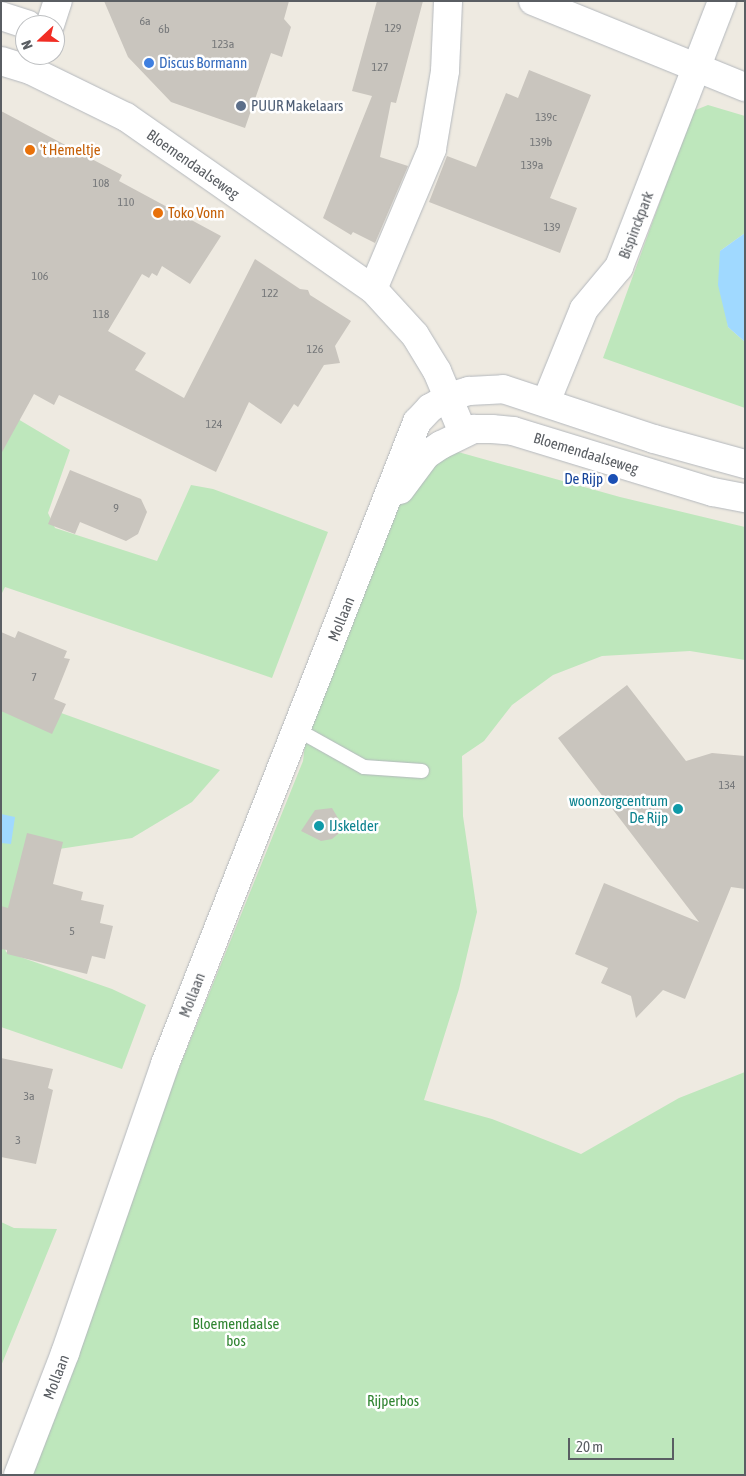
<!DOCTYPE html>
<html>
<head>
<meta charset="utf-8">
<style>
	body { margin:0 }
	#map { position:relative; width:746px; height:1476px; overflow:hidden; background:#eeeae1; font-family:"Asap Condensed",sans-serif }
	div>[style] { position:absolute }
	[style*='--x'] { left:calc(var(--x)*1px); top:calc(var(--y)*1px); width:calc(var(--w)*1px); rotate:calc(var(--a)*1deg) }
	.green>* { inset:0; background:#bee7bc }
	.water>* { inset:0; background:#a0d9ff }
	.building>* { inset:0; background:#c9c5be }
	.roads { filter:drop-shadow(0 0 1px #b4b8bd) drop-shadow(0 0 1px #b4b8bd) }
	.lane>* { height:14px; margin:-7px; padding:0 7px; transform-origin:7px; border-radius:7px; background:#fff }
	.street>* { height:28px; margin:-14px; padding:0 14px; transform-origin:14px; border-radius:14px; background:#fff }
	.secondary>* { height:28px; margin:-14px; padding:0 14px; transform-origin:14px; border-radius:14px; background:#fff }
	.dots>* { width:14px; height:14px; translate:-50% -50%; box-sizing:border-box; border:2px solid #fff; border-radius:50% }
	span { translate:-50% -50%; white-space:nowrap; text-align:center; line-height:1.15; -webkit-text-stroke:5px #fff; paint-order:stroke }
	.number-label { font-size:12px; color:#76787a }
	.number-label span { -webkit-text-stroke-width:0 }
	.shop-label { font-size:15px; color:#366cbe }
	.left { translate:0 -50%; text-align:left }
	.service-label { font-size:15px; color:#4e5e75 }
	.food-label { font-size:15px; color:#c56008 }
	.street-label { font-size:15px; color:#5a5e63 }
	.transit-label { font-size:15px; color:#164399 }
	.right { translate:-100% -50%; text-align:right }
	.culture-label { font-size:15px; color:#0d838f }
	.park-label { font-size:15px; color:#308431 }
	.frame { position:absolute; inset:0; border:2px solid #5a5e63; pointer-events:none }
	.north { position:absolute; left:15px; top:15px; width:50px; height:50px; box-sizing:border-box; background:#fff; border:1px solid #bdbfc1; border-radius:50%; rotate:249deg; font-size:14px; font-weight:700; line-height:20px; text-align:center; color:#5a5e63 }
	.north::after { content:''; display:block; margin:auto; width:18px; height:22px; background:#f12d24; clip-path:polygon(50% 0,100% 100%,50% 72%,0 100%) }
	.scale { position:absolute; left:568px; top:1438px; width:106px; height:22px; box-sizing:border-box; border:2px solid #5a5e63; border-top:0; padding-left:6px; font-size:15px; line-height:18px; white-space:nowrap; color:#5a5e63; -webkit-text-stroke:4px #fff; paint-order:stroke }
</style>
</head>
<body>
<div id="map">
	<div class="green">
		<div style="clip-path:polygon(708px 105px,745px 116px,745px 233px,720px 251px,728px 327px,745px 342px,745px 408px,603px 358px,693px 111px)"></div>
		<div style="clip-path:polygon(1px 409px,70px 450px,48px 513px,55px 528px,157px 561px,191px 485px,213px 489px,328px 532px,272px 678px,5px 587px,1px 595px)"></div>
		<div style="clip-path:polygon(451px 450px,620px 497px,745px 527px,745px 660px,690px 651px,602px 656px,553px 675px,512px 705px,484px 741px,462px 756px,463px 816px,477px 912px,459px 989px,424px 1100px,492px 1119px,581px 1154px,679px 1098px,745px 1072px,745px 1475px,32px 1475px,169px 1093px,303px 761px,307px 728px,393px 498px)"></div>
		<div style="clip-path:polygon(1px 656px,11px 695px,220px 770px,192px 802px,132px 838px,39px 852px,1px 937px,6px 952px,112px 989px,146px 1005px,122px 1069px,1px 1027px)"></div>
		<div style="clip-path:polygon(1px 1222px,14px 1228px,57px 1229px,1px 1366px)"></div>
	</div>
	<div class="water">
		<div style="clip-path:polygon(745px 233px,745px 342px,728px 327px,718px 285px,720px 251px)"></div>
		<div style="clip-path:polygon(1px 814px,15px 817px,11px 844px,1px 843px)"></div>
	</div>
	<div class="building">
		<div style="clip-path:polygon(104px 1px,289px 1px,284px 19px,291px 27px,282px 57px,271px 53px,245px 128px,171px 102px,128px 57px)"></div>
		<div style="clip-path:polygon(377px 1px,423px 1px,396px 103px,391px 102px,380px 157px,408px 166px,375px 243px,353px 232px,351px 235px,323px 218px,372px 96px,352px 91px)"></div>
		<div style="clip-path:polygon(529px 70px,591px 95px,550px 198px,577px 208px,560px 253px,429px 202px,447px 156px,476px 167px,506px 93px,518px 98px)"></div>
		<div style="clip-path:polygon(1px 111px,122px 175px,119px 181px,221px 236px,190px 284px,162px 266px,157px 276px,152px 273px,149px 278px,142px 274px,108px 331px,146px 353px,135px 370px,184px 398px,255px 259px,300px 289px,308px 290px,310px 295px,351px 321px,335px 346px,340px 363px,324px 365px,298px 407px,294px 404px,281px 424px,249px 402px,216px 472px,59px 395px,54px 405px,34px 394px,1px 454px)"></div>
		<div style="clip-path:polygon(70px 470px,141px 499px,147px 512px,138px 534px,126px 541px,80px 522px,75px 534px,48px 524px)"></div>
		<div style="clip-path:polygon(18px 631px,67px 651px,64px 658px,70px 659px,54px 699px,66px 704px,52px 734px,1px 711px,1px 632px,15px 638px)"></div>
		<div style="clip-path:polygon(627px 685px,686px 761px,712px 753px,745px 756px,745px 889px,731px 887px,685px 999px,663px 990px,636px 1018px,631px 996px,601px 983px,608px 968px,575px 954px,604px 883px,699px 922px,558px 738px)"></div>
		<div style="clip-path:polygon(332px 808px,341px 823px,338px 834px,332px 839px,321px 841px,301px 831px,315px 810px)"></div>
		<div style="clip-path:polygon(27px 833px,63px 842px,53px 884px,83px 892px,81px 900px,104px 905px,100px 923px,113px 926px,105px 959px,92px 956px,87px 974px,7px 954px,7px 950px,1px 949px,1px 906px,8px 908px)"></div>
		<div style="clip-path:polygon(1px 1058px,53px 1069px,48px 1088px,53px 1090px,36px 1164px,1px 1157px)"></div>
	</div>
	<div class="roads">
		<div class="lane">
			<div style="--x:296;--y:729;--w:78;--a:29.2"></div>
			<div style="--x:364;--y:767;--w:58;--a:3.9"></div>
		</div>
		<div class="street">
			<div style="--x:533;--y:1;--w:229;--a:22.1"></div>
			<div style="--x:1;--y:16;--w:28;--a:18"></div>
			<div style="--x:50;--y:25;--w:25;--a:-72"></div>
			<div style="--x:373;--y:289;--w:152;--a:-67.1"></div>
			<div style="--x:432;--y:149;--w:79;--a:-80.5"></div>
			<div style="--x:445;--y:71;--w:70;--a:-87.5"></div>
			<div style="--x:546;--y:402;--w:100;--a:-67.8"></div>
			<div style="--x:584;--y:309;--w:55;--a:-50.2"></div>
			<div style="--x:619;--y:267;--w:285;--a:-68.8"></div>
		</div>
		<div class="secondary">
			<div style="--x:1;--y:61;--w:30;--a:17"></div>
			<div style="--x:30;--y:70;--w:107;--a:26.1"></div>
			<div style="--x:126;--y:117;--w:301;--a:34.9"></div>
			<div style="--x:373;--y:289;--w:62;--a:47.6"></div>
			<div style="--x:415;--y:335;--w:42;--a:58.6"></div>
			<div style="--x:437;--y:371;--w:67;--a:67.2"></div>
			<div style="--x:400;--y:490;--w:44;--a:-53.4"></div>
			<div style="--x:426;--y:455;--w:18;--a:-34"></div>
			<div style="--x:441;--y:445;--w:37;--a:-26"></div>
			<div style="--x:474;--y:429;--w:18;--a:0"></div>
			<div style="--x:492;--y:429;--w:21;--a:5"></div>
			<div style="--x:513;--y:431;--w:209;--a:17"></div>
			<div style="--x:713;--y:492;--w:33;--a:11"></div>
			<div style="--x:18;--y:1475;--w:131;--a:-68.9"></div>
			<div style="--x:65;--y:1353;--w:306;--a:-70.9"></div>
			<div style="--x:165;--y:1064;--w:690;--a:-68.57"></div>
			<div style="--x:417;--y:422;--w:19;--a:-47"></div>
			<div style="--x:430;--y:408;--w:22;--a:-30"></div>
			<div style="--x:449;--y:397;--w:21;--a:-17"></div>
			<div style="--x:469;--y:391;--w:34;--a:-3"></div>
			<div style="--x:503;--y:389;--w:159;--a:18.3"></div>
			<div style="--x:654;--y:439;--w:94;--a:15.4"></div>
		</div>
	</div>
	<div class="dots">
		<div style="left:149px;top:63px;background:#3f7fe0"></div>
		<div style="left:241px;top:106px;background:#5c6f8a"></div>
		<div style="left:30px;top:150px;background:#e8710a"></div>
		<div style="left:158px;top:213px;background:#e8710a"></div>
		<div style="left:613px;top:479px;background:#1a4fb4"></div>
		<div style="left:678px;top:809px;background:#0f9aa8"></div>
		<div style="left:319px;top:826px;background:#0f9aa8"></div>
	</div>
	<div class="number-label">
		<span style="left:145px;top:22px">6a</span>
		<span style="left:393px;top:29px">129</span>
		<span style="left:164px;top:30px">6b</span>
		<span style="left:223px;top:45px">123a</span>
		<span style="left:380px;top:68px">127</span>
		<span style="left:546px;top:118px">139c</span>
		<span style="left:541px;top:143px">139b</span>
		<span style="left:532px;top:166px">139a</span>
		<span style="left:101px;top:184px">108</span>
		<span style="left:126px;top:203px">110</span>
		<span style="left:552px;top:228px">139</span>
		<span style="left:40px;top:277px">106</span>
		<span style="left:270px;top:294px">122</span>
		<span style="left:101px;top:315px">118</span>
		<span style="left:315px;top:350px">126</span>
		<span style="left:214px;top:425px">124</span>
		<span style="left:116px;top:509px">9</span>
		<span style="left:34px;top:678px">7</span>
		<span style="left:727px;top:786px">134</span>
		<span style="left:72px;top:932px">5</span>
		<span style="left:29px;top:1097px">3a</span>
		<span style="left:18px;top:1141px">3</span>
	</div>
	<div class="shop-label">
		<span class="left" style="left:159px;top:63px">Discus Bormann</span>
	</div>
	<div class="service-label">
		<span class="left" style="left:251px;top:106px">PUUR Makelaars</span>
	</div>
	<div class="food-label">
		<span class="left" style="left:40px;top:150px">'t Hemeltje</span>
		<span class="left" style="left:168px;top:213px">Toko Vonn</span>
	</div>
	<div class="street-label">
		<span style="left:193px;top:164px;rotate:35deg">Bloemendaalseweg</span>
		<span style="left:636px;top:225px;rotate:-69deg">Bispinckpark</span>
		<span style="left:586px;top:453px;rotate:17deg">Bloemendaalseweg</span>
		<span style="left:341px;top:619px;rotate:-68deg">Mollaan</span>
		<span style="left:192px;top:995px;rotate:-69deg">Mollaan</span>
		<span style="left:56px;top:1377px;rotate:-69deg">Mollaan</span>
	</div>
	<div class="transit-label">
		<span class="right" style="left:603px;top:479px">De Rijp</span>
	</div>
	<div class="culture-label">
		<span class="right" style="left:668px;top:809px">woonzorgcentrum<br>De Rijp</span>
		<span class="left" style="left:329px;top:826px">IJskelder</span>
	</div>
	<div class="park-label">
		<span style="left:236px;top:1332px">Bloemendaalse<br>bos</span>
		<span style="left:393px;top:1401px">Rijperbos</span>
	</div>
	<div class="frame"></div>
	<div class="north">N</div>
	<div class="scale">20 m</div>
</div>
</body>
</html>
